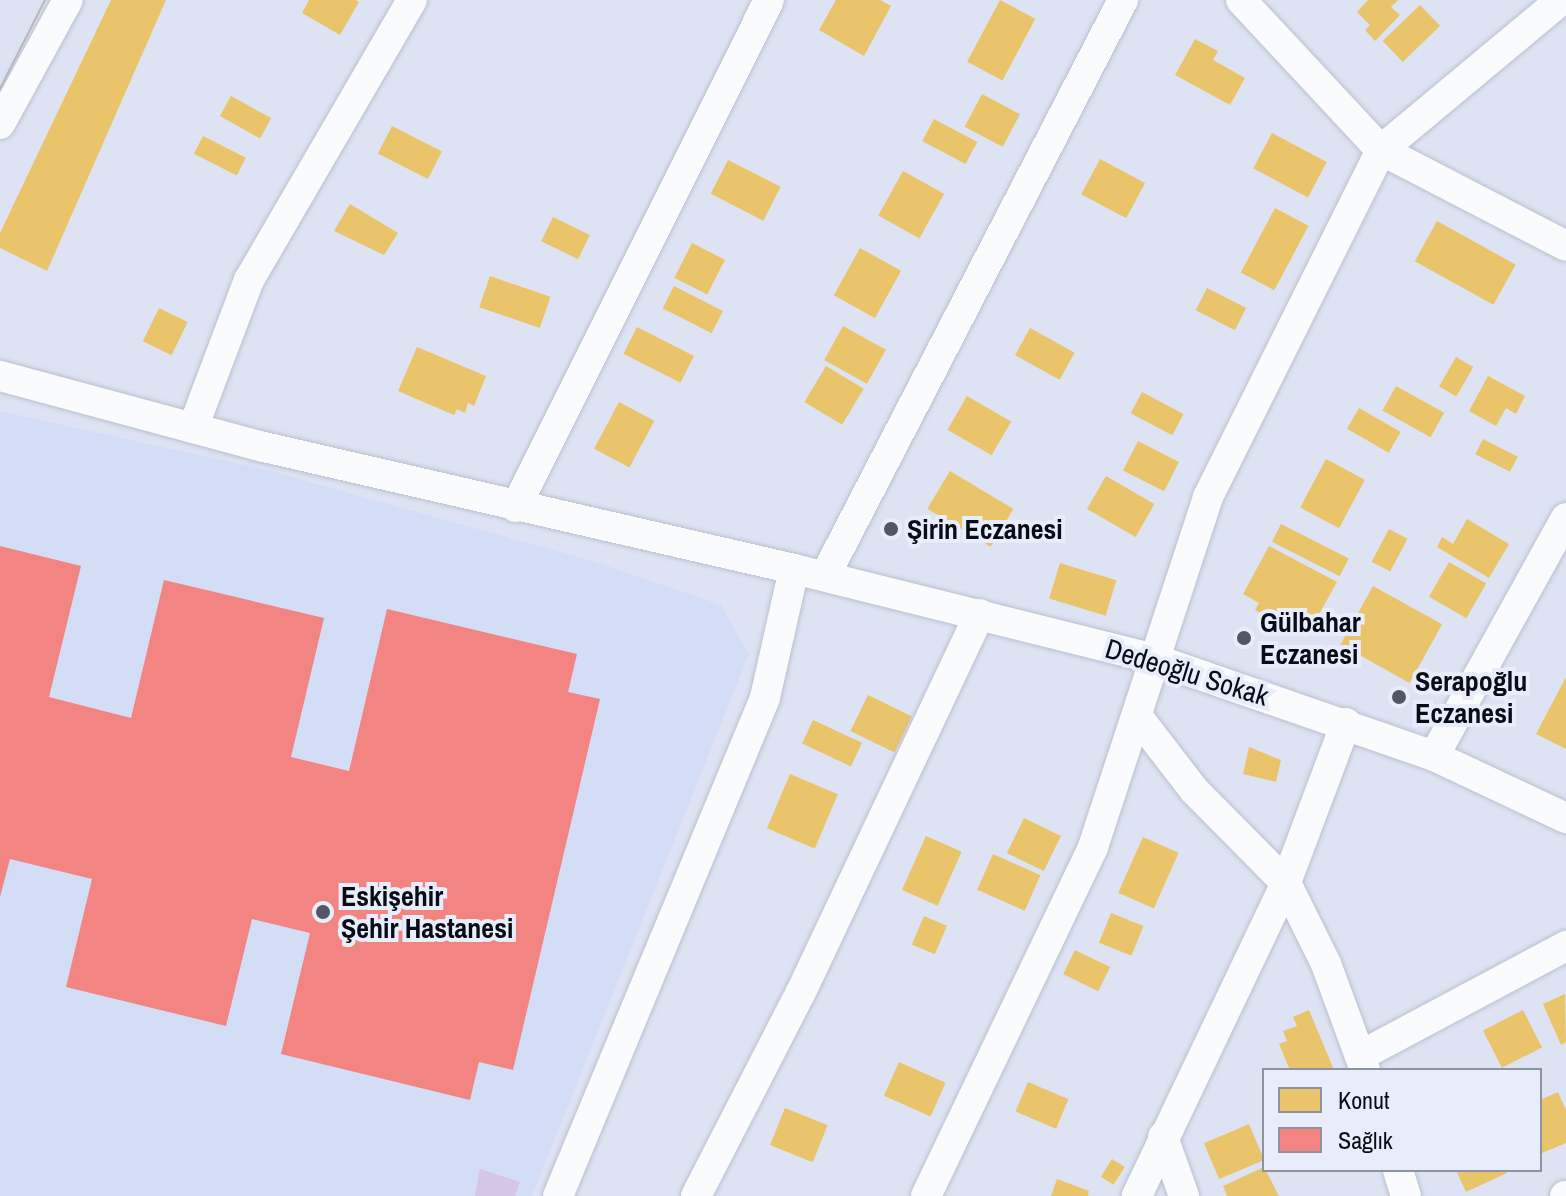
<!DOCTYPE html>
<html>
<head>
<meta charset="utf-8">
<style>
	body { margin:0 }
	#map { position:relative; width:1566px; height:1196px; overflow:hidden; background:#dde3f3; font-family:"Archivo Narrow",sans-serif }
	div>[style] { position:absolute }
	[style*='--x'] { left:calc(var(--x)*1px); top:calc(var(--y)*1px); width:calc(var(--w)*1px); rotate:calc(var(--a)*1deg) }
	.built>* { inset:0; background:#d4ddf6 }
	.green>* { inset:0; background:#d5c6e6 }
	.homes>* { inset:0; background:#e9c46a; transform-origin:0 0 }
	.health>* { inset:0; background:#f28482 }
	.roads { filter:drop-shadow(0 0 2px #bcc0ce) drop-shadow(0 0 2px #bcc0ce) }
	.minor>* { height:30px; margin:-15px; padding:0 15px; transform-origin:15px; border-radius:15px; background:#fafbfd }
	.tram>* { height:2px; margin:-1px; padding:0 1px; transform-origin:1px; border-radius:1px; background:#b6b8bc }
	.dots>* { width:22px; height:22px; translate:-50% -50%; box-sizing:border-box; border:4px solid #e8edfb; border-radius:50% }
	span { translate:-50% -50%; white-space:nowrap; text-align:center; line-height:1.15; -webkit-text-stroke:8px #e8edfb; paint-order:stroke }
	.poi-label { font-size:28px; color:#090c17; font-weight:700 }
	.left { translate:0 -50%; text-align:left }
	.street-label { font-size:28px; color:#090c17 }
	.legend { position:absolute; left:1262px; top:1068px; width:280px; height:104px; box-sizing:border-box; background:#e8edfb; border:2px solid #8f93a0; margin:0; padding:10px 14px; list-style:none; font-size:24px; color:#090c17 }
	.legend li { display:flex; align-items:center; gap:16px; height:40px }
	.legend b { width:40px; border:2px solid #8f93a0 }
</style>
</head>
<body>
<div id="map">
	<div class="built">
		<div style="clip-path:polygon(0 411px,267px 470px,596px 562px,721px 605px,749px 654px,532px 1196px,0 1196px)"></div>
	</div>
	<div class="green">
		<div style="clip-path:polygon(480px 1169px,520px 1182px,515px 1196px,475px 1196px)"></div>
	</div>
	<div class="homes">
		<div style="clip-path:polygon(111px 0,166px 0,47px 271px,0 248px,0 233px)"></div>
		<div style="clip-path:polygon(309px 0,356px 0,359px 2px,340px 35px,302px 13px)"></div>
		<div style="clip-path:polygon(836px 0,880px 0,891px 6px,864px 56px,819px 30px)"></div>
		<div style="left:1000px;top:0;width:40px;height:70px;rotate:28deg"></div>
		<div style="clip-path:polygon(1368px 0,1398px 0,1391px 7px,1400px 15px,1375px 41px,1365px 30px,1370px 25px,1357px 12px)"></div>
		<div style="left:1420px;top:5px;width:29px;height:52px;rotate:46deg"></div>
		<div style="clip-path:polygon(1195px 39px,1218px 51px,1213px 60px,1245px 78px,1230px 105px,1175px 75px)"></div>
		<div style="left:982px;top:94px;width:43px;height:37px;rotate:28deg"></div>
		<div style="left:231px;top:96px;width:46px;height:23px;rotate:29deg"></div>
		<div style="left:934px;top:119px;width:49px;height:25px;rotate:28deg"></div>
		<div style="left:392px;top:126px;width:56px;height:31px;rotate:27deg"></div>
		<div style="left:1272px;top:133px;width:62px;height:40px;rotate:28deg"></div>
		<div style="left:203px;top:136px;width:48px;height:20px;rotate:27deg"></div>
		<div style="left:1100px;top:159px;width:51px;height:40px;rotate:28deg"></div>
		<div style="left:728px;top:160px;width:59px;height:38px;rotate:27deg"></div>
		<div style="left:903px;top:171px;width:47px;height:51px;rotate:29deg"></div>
		<div style="clip-path:polygon(350px 204px,398px 233px,384px 255px,334px 231px)"></div>
		<div style="left:1275px;top:208px;width:38px;height:73px;rotate:28deg"></div>
		<div style="left:553px;top:217px;width:41px;height:27px;rotate:26deg"></div>
		<div style="left:1437px;top:221px;width:90px;height:46px;rotate:29deg"></div>
		<div style="left:692px;top:243px;width:37px;height:39px;rotate:27deg"></div>
		<div style="left:860px;top:248px;width:47px;height:54px;rotate:29deg"></div>
		<div style="left:490px;top:276px;width:64px;height:33px;rotate:19deg"></div>
		<div style="left:674px;top:286px;width:55px;height:25px;rotate:27deg"></div>
		<div style="left:1207px;top:288px;width:44px;height:25px;rotate:27deg"></div>
		<div style="left:159px;top:308px;width:32px;height:37px;rotate:26deg"></div>
		<div style="left:843px;top:326px;width:49px;height:39px;rotate:29deg"></div>
		<div style="left:637px;top:327px;width:64px;height:30px;rotate:27deg"></div>
		<div style="left:1030px;top:328px;width:51px;height:31px;rotate:29deg"></div>
		<div style="clip-path:polygon(417px 347px,486px 376px,474px 406px,468px 403px,465px 413px,457px 409px,454px 415px,398px 391px)"></div>
		<div style="left:1456px;top:357px;width:20px;height:34px;rotate:30deg"></div>
		<div style="left:826px;top:366px;width:44px;height:42px;rotate:31deg"></div>
		<div style="clip-path:polygon(1488px 376px,1525px 396px,1516px 414px,1506px 408px,1496px 426px,1469px 411px)"></div>
		<div style="left:1396px;top:386px;width:55px;height:28px;rotate:29deg"></div>
		<div style="left:1142px;top:392px;width:47px;height:24px;rotate:28deg"></div>
		<div style="left:967px;top:396px;width:51px;height:39px;rotate:30deg"></div>
		<div style="left:619px;top:402px;width:40px;height:53px;rotate:28deg"></div>
		<div style="left:1359px;top:408px;width:48px;height:24px;rotate:30deg"></div>
		<div style="left:1483px;top:439px;width:39px;height:17px;rotate:27deg"></div>
		<div style="left:1138px;top:441px;width:46px;height:33px;rotate:27deg"></div>
		<div style="left:1326px;top:459px;width:44px;height:55px;rotate:28deg"></div>
		<div style="left:950px;top:471px;width:74px;height:44px;rotate:31deg"></div>
		<div style="left:1106px;top:476px;width:56px;height:38px;rotate:30deg"></div>
		<div style="clip-path:polygon(1467px 519px,1509px 544px,1489px 578px,1437px 547px,1442px 537px,1453px 544px)"></div>
		<div style="left:1281px;top:524px;width:76px;height:20px;rotate:27deg"></div>
		<div style="left:1389px;top:529px;width:21px;height:37px;rotate:28deg"></div>
		<div style="clip-path:polygon(1269px 546px,1337px 582px,1309px 632px,1294px 624px,1291px 629px,1255px 610px,1259px 603px,1243px 594px)"></div>
		<div style="left:1449px;top:562px;width:43px;height:40px;rotate:30deg"></div>
		<div style="left:1060px;top:563px;width:59px;height:37px;rotate:17deg"></div>
		<div style="left:1373px;top:586px;width:79px;height:67px;rotate:29deg"></div>
		<div style="clip-path:polygon(1566px 677px,1566px 749px,1536px 734px)"></div>
		<div style="left:868px;top:695px;width:49px;height:40px;rotate:26deg"></div>
		<div style="left:813px;top:720px;width:54px;height:26px;rotate:25deg"></div>
		<div style="clip-path:polygon(1249px 747px,1281px 760px,1276px 782px,1243px 774px)"></div>
		<div style="left:790px;top:774px;width:52px;height:59px;rotate:23deg"></div>
		<div style="left:1024px;top:818px;width:41px;height:39px;rotate:26deg"></div>
		<div style="left:926px;top:836px;width:39px;height:59px;rotate:24deg"></div>
		<div style="left:1143px;top:837px;width:39px;height:61px;rotate:24deg"></div>
		<div style="left:993px;top:854px;width:52px;height:39px;rotate:24deg"></div>
		<div style="left:1111px;top:913px;width:35px;height:32px;rotate:22deg"></div>
		<div style="left:924px;top:916px;width:25px;height:31px;rotate:23deg"></div>
		<div style="left:1075px;top:950px;width:39px;height:27px;rotate:26deg"></div>
		<div style="clip-path:polygon(1565px 994px,1566px 1042px,1561px 1045px,1543px 1004px)"></div>
		<div style="clip-path:polygon(1309px 1010px,1334px 1070px,1290px 1070px,1279px 1044px,1287px 1041px,1283px 1031px,1297px 1026px,1293px 1017px)"></div>
		<div style="left:1523px;top:1010px;width:42px;height:45px;rotate:63deg"></div>
		<div style="left:899px;top:1062px;width:51px;height:37px;rotate:24deg"></div>
		<div style="left:1028px;top:1082px;width:44px;height:32px;rotate:23deg"></div>
		<div style="clip-path:polygon(1558px 1092px,1566px 1110px,1566px 1143px,1542px 1153px,1540px 1100px)"></div>
		<div style="left:785px;top:1108px;width:46px;height:40px;rotate:22deg"></div>
		<div style="left:1249px;top:1124px;width:39px;height:49px;rotate:67deg"></div>
		<div style="left:1112px;top:1159px;width:15px;height:21px;rotate:32deg"></div>
		<div style="clip-path:polygon(1264px 1167px,1279px 1196px,1227px 1196px,1223px 1186px)"></div>
		<div style="clip-path:polygon(1456px 1170px,1506px 1170px,1507px 1173px,1466px 1192px)"></div>
		<div style="clip-path:polygon(1057px 1179px,1089px 1191px,1088px 1196px,1051px 1196px)"></div>
	</div>
	<div class="health">
		<div style="clip-path:polygon(0 546px,81px 566px,49px 697px,131px 718px,164px 580px,324px 618px,291px 757px,349px 771px,387px 609px,577px 654px,568px 692px,600px 699px,513px 1070px,479px 1062px,470px 1100px,281px 1054px,310px 933px,252px 919px,226px 1026px,66px 987px,92px 879px,10px 859px,0 897px)"></div>
	</div>
	<div class="roads">
		<div class="minor">
			<div style="--x:1241;--y:0;--w:205;--a:47"></div>
			<div style="--x:1381;--y:150;--w:208;--a:27.4"></div>
			<div style="--x:0;--y:124;--w:141;--a:-61.3"></div>
			<div style="--x:0;--y:376;--w:273;--a:15.1"></div>
			<div style="--x:264;--y:447;--w:544;--a:12.96"></div>
			<div style="--x:794;--y:569;--w:132;--a:102.7"></div>
			<div style="--x:765;--y:698;--w:539;--a:112.57"></div>
			<div style="--x:193;--y:428;--w:158;--a:-69.3"></div>
			<div style="--x:249;--y:280;--w:324;--a:-59.8"></div>
			<div style="--x:516;--y:507;--w:567;--a:-63.48"></div>
			<div style="--x:794;--y:569;--w:371;--a:14"></div>
			<div style="--x:1154;--y:659;--w:296;--a:19.1"></div>
			<div style="--x:1434;--y:756;--w:146;--a:25.2"></div>
			<div style="--x:825;--y:576;--w:649;--a:-62.64"></div>
			<div style="--x:1137;--y:716;--w:93;--a:52.4"></div>
			<div style="--x:1194;--y:790;--w:131;--a:45.3"></div>
			<div style="--x:1286;--y:883;--w:347;--a:115.5"></div>
			<div style="--x:1346;--y:723;--w:171;--a:110.6"></div>
			<div style="--x:1286;--y:883;--w:90;--a:63.7"></div>
			<div style="--x:1326;--y:964;--w:113;--a:69.8"></div>
			<div style="--x:1434;--y:756;--w:272;--a:-61"></div>
			<div style="--x:1360;--y:1056;--w:234;--a:-28.1"></div>
			<div style="--x:1163;--y:1137;--w:63;--a:70.4"></div>
			<div style="--x:1398;--y:1170;--w:27;--a:73"></div>
			<div style="--x:696;--y:1196;--w:229;--a:-62.8"></div>
			<div style="--x:801;--y:992;--w:418;--a:-64.7"></div>
			<div style="--x:926;--y:1196;--w:387;--a:-64.4"></div>
			<div style="--x:1093;--y:847;--w:368;--a:-71.8"></div>
			<div style="--x:1208;--y:497;--w:388;--a:-63.5"></div>
			<div style="--x:1381;--y:150;--w:234;--a:-39.8"></div>
			<div style="--x:1565;--y:1196;--w:1;--a:0"></div>
		</div>
	</div>
	<div class="tram">
		<div style="--x:0;--y:89;--w:100;--a:-63.2"></div>
	</div>
	<div class="dots">
		<div style="left:891px;top:529px;background:#535764"></div>
		<div style="left:1244px;top:638px;background:#535764"></div>
		<div style="left:1399px;top:697px;background:#535764"></div>
		<div style="left:323px;top:912px;background:#535764"></div>
	</div>
	<div class="poi-label">
		<span class="left" style="left:907px;top:529px">Şirin Eczanesi</span>
		<span class="left" style="left:1260px;top:638px">Gülbahar<br>Eczanesi</span>
		<span class="left" style="left:1415px;top:697px">Serapoğlu<br>Eczanesi</span>
		<span class="left" style="left:341px;top:912px">Eskişehir<br>Şehir Hastanesi</span>
	</div>
	<div class="street-label">
		<span style="left:1187px;top:672px;rotate:17deg">Dedeoğlu Sokak</span>
	</div>
	<ul class="legend">
	<li><b style="height:22px;background:#e9c46a"></b>Konut</li>
	<li><b style="height:22px;background:#f28482"></b>Sağlık</li>
	</ul>
</div>
</body>
</html>
